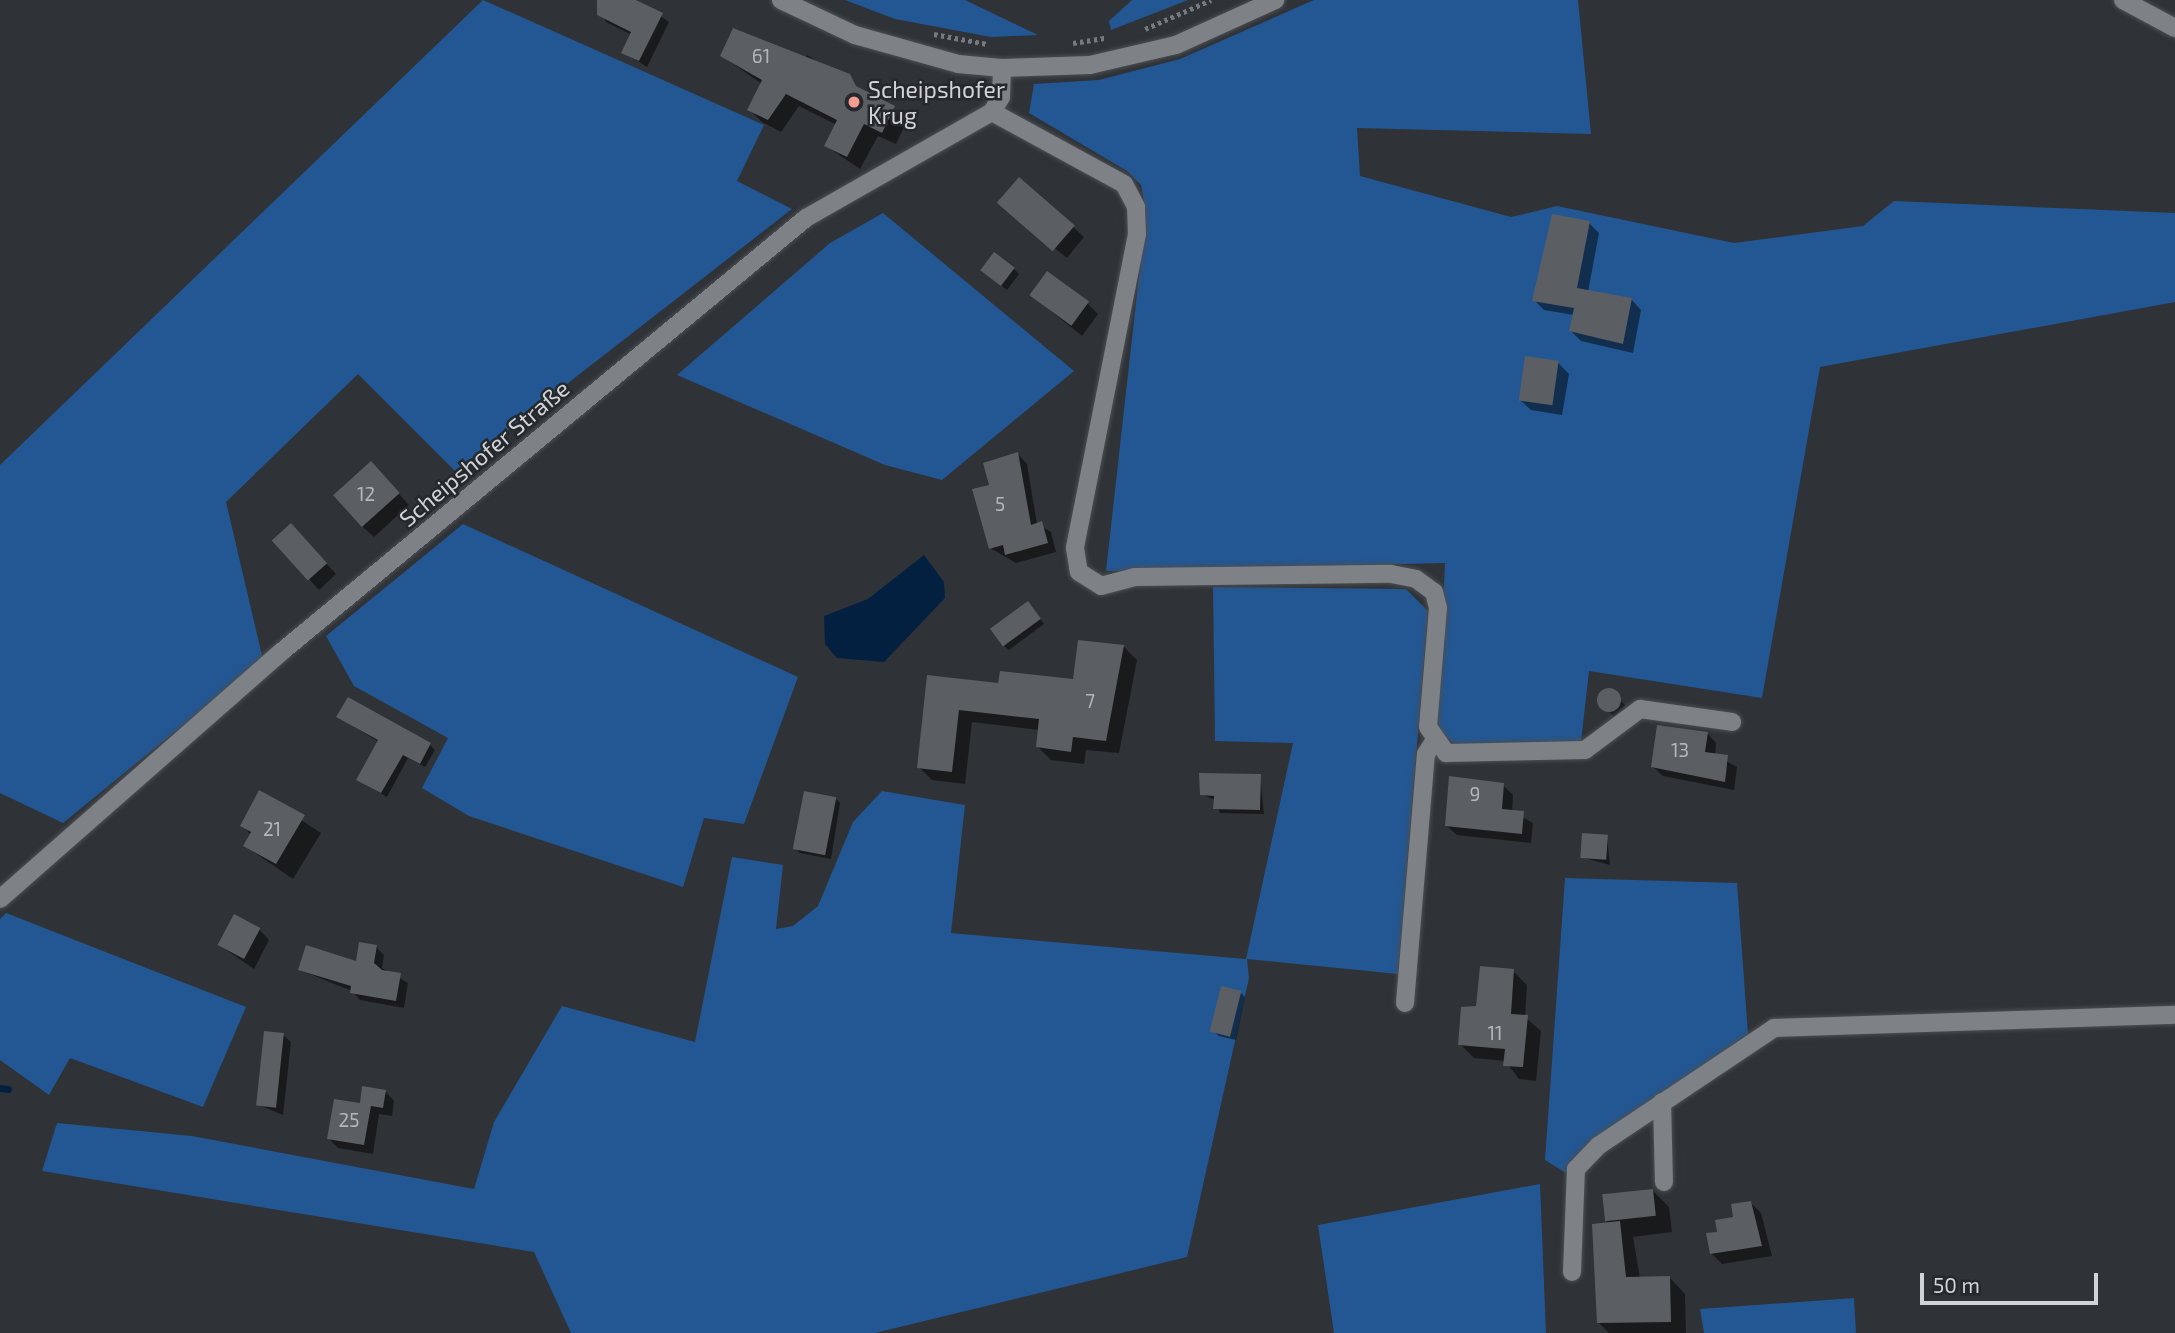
<!DOCTYPE html>
<html>
<head>
<meta charset="utf-8">
<style>
	body { margin:0 }
	#map { position:relative; width:2175px; height:1333px; overflow:hidden; background:#2f3236; font-family:"Exo 2",sans-serif }
	div>[style] { position:absolute }
	[style*='--x'] { left:calc(var(--x)*1px); top:calc(var(--y)*1px); width:calc(var(--w)*1px); rotate:calc(var(--a)*1deg) }
	.green>* { inset:0; background:#235793 }
	.water>* { inset:0; background:#042041 }
	.shadow>* { inset:0; background:#0007; transform-origin:0 0 }
	.stream>* { height:7px; margin:-3.5px; padding:0 3.5px; transform-origin:3.5px; border-radius:3.5px; background:#042041 }
	.building>* { inset:0; background:#5b5e63; transform-origin:0 0 }
	.round { border-radius:50% }
	.path>* { height:4.5px; margin-top:-2.25px; transform-origin:0; background:repeating-linear-gradient(90deg,#777a7d 0 3.5px,transparent 0 7px) }
	.roads { filter:drop-shadow(0 0 2px #4b4e52) drop-shadow(0 0 2px #4b4e52) }
	.minor>* { height:18px; margin:-9px; padding:0 9px; transform-origin:9px; border-radius:9px; background:#7e8287 }
	.dots>* { width:19px; height:19px; translate:-50% -50%; box-sizing:border-box; border:4px solid #25282c; border-radius:50% }
	span { translate:-50% -50%; white-space:nowrap; text-align:center; line-height:1.15; -webkit-text-stroke:5px #25282c; paint-order:stroke }
	.number-label { font-size:19px; color:#b4b6b9 }
	.number-label span { -webkit-text-stroke-width:0 }
	.poi-label { font-size:23px; color:#d1d3d6 }
	.left { translate:0 -50%; text-align:left }
	.street-label { font-size:23px; color:#d1d3d6 }
	.scale { position:absolute; left:1920px; top:1273px; width:178px; height:32px; box-sizing:border-box; border:4px solid #d1d3d6; border-top:0; padding-left:9px; font-size:21px; line-height:24px; white-space:nowrap; color:#d1d3d6; -webkit-text-stroke:5px #25282c; paint-order:stroke }
</style>
</head>
<body>
<div id="map">
	<div class="green">
		<div style="clip-path:polygon(483px 0,764px 125px,737px 181px,792px 209px,455px 471px,358px 374px,226px 502px,263px 660px,63px 823px,0 793px,0 465px)"></div>
		<div style="clip-path:polygon(845px 0,965px 0,1038px 35px,991px 37px,895px 19px)"></div>
		<div style="clip-path:polygon(1132px 0,1188px 0,1111px 30px,1109px 21px)"></div>
		<div style="clip-path:polygon(1314px 0,1578px 0,1591px 134px,1357px 128px,1360px 176px,1511px 217px,1557px 206px,1734px 243px,1863px 226px,1894px 201px,2175px 213px,2175px 302px,1820px 367px,1762px 698px,1589px 671px,1581px 742px,1460px 748px,1437px 731px,1445px 563px,1106px 571px,1146px 213px,1141px 185px,1127px 171px,1029px 113px,1034px 84px,1099px 80px,1180px 59px)"></div>
		<div style="clip-path:polygon(883px 213px,1074px 371px,942px 480px,885px 465px,677px 375px,830px 243px)"></div>
		<div style="clip-path:polygon(463px 524px,798px 677px,744px 824px,704px 818px,683px 887px,469px 816px,422px 788px,448px 738px,354px 686px,326px 636px)"></div>
		<div style="clip-path:polygon(1213px 587px,1406px 589px,1428px 611px,1398px 974px,1247px 959px,1249px 978px,1187px 1257px,875px 1333px,571px 1333px,534px 1252px,42px 1171px,57px 1123px,192px 1136px,474px 1189px,494px 1122px,562px 1006px,695px 1042px,732px 857px,783px 865px,776px 929px,793px 926px,818px 906px,853px 822px,882px 791px,965px 805px,951px 933px,1246px 959px,1293px 743px,1215px 741px)"></div>
		<div style="clip-path:polygon(1565px 878px,1737px 883px,1748px 1034px,1578px 1154px,1566px 1173px,1545px 1160px)"></div>
		<div style="clip-path:polygon(6px 913px,246px 1007px,203px 1107px,70px 1058px,49px 1095px,0 1060px,0 919px)"></div>
		<div style="clip-path:polygon(1540px 1184px,1546px 1333px,1334px 1333px,1318px 1225px)"></div>
		<div style="clip-path:polygon(1854px 1298px,1856px 1333px,1704px 1333px,1700px 1309px)"></div>
	</div>
	<div class="water">
		<div style="clip-path:polygon(924px 555px,944px 582px,945px 598px,884px 662px,837px 658px,825px 644px,824px 616px,868px 599px)"></div>
	</div>
	<div class="shadow">
		<div style="clip-path:polygon(597px 0,637px 0,669px 22px,647px 67px,624px 52px,632px 35px,606px 22px)"></div>
		<div style="clip-path:polygon(807px 55px,907px 121px,896px 144px,878px 136px,860px 169px,826px 146px,837px 125px,799px 106px,781px 132px,762px 122px,749px 109px,762px 84px,722px 56px,804px 62px)"></div>
		<div style="clip-path:polygon(999px 203px,1073px 227px,1084px 237px,1067px 258px)"></div>
		<div style="clip-path:polygon(1589px 223px,1599px 233px,1588px 292px,1631px 299px,1641px 310px,1633px 353px,1581px 341px,1571px 331px,1574px 315px,1544px 310px,1534px 300px)"></div>
		<div style="clip-path:polygon(1014px 269px,1019px 274px,1007px 290px,988px 275px)"></div>
		<div style="clip-path:polygon(1031px 295px,1088px 304px,1098px 314px,1082px 336px)"></div>
		<div style="clip-path:polygon(1558px 363px,1569px 374px,1562px 415px,1531px 410px,1520px 400px)"></div>
		<div style="clip-path:polygon(1018px 454px,1027px 464px,1037px 524px,1051px 532px,1056px 552px,1016px 563px,990px 548px,991px 486px)"></div>
		<div style="clip-path:polygon(381px 474px,409px 505px,374px 537px,363px 527px)"></div>
		<div style="clip-path:polygon(301px 536px,336px 574px,319px 590px,309px 579px)"></div>
		<div style="clip-path:polygon(1032px 608px,1044px 624px,1009px 650px,1004px 646px)"></div>
		<div style="clip-path:polygon(1124px 647px,1137px 660px,1119px 753px,1086px 750px,1084px 764px,1051px 760px,1038px 747px,1039px 730px,972px 722px,965px 784px,932px 780px,919px 767px,929px 677px,1000px 685px,1075px 681px)"></div>
		<div style="left:1609px;top:689px;width:23px;height:16px;rotate:45deg"></div>
		<div style="clip-path:polygon(338px 717px,430px 745px,435px 750px,425px 767px,408px 758px,387px 797px,358px 780px,379px 742px)"></div>
		<div style="clip-path:polygon(1707px 733px,1716px 743px,1715px 755px,1737px 767px,1734px 790px,1663px 776px,1653px 767px)"></div>
		<div style="clip-path:polygon(1260px 776px,1264px 814px,1220px 813px,1215px 800px,1201px 794px)"></div>
		<div style="clip-path:polygon(1503px 785px,1513px 795px,1512px 812px,1533px 823px,1531px 843px,1457px 835px,1447px 826px)"></div>
		<div style="clip-path:polygon(260px 793px,321px 833px,293px 879px,245px 846px,251px 835px,243px 826px)"></div>
		<div style="clip-path:polygon(835px 798px,840px 803px,831px 859px,800px 853px,795px 848px)"></div>
		<div style="clip-path:polygon(1607px 837px,1610px 865px,1581px 857px)"></div>
		<div style="clip-path:polygon(259px 929px,269px 940px,254px 969px,219px 945px)"></div>
		<div style="clip-path:polygon(376px 947px,384px 955px,382px 968px,408px 983px,404px 1008px,360px 1000px,352px 991px,300px 970px,357px 963px)"></div>
		<div style="clip-path:polygon(1513px 971px,1527px 985px,1525px 1017px,1541px 1031px,1536px 1081px,1519px 1079px,1505px 1061px,1474px 1058px,1460px 1044px,1477px 1008px)"></div>
		<div style="clip-path:polygon(1240px 992px,1245px 997px,1236px 1040px,1219px 1036px,1214px 1032px)"></div>
		<div style="clip-path:polygon(283px 1035px,291px 1042px,283px 1115px,259px 1105px)"></div>
		<div style="clip-path:polygon(385px 1091px,394px 1101px,392px 1116px,379px 1114px,373px 1154px,338px 1148px,329px 1139px,361px 1105px)"></div>
		<div style="clip-path:polygon(1653px 1191px,1669px 1207px,1672px 1232px,1633px 1237px,1640px 1278px,1669px 1277px,1685px 1294px,1686px 1333px,1609px 1333px,1599px 1323px,1607px 1221px)"></div>
		<div style="clip-path:polygon(1750px 1202px,1761px 1213px,1772px 1256px,1722px 1264px,1711px 1253px,1719px 1233px)"></div>
	</div>
	<div class="stream">
		<div style="--x:0;--y:1088;--w:8;--a:7"></div>
	</div>
	<div class="building">
		<div style="clip-path:polygon(597px 0,636px 0,663px 13px,639px 61px,621px 53px,631px 32px,597px 15px)"></div>
		<div style="clip-path:polygon(733px 28px,850px 74px,856px 86px,895px 106px,882px 133px,864px 124px,847px 157px,824px 146px,837px 120px,786px 94px,768px 120px,747px 110px,762px 80px,720px 56px)"></div>
		<div style="left:1019px;top:177px;width:74px;height:34px;rotate:41deg"></div>
		<div style="clip-path:polygon(1552px 214px,1590px 221px,1577px 288px,1632px 298px,1623px 344px,1569px 331px,1574px 308px,1532px 301px)"></div>
		<div style="left:994px;top:252px;width:26px;height:23px;rotate:37deg"></div>
		<div style="left:1047px;top:271px;width:52px;height:30px;rotate:36deg"></div>
		<div style="left:1525px;top:356px;width:34px;height:45px;rotate:8deg"></div>
		<div style="clip-path:polygon(1018px 452px,1031px 525px,1042px 521px,1048px 543px,1005px 555px,1003px 545px,989px 549px,972px 489px,989px 485px,983px 463px)"></div>
		<div style="left:371px;top:461px;width:43px;height:51px;rotate:48deg"></div>
		<div style="left:291px;top:523px;width:54px;height:26px;rotate:48deg"></div>
		<div style="left:1028px;top:601px;width:22px;height:47px;rotate:54deg"></div>
		<div style="clip-path:polygon(1078px 640px,1124px 645px,1106px 741px,1073px 737px,1071px 752px,1036px 747px,1039px 719px,959px 710px,952px 772px,917px 768px,927px 675px,998px 683px,1000px 671px,1073px 679px)"></div>
		<div class="round" style="left:1597px;top:688px;width:24px;height:24px"></div>
		<div style="clip-path:polygon(348px 697px,431px 743px,420px 764px,403px 755px,381px 793px,356px 780px,378px 740px,336px 717px)"></div>
		<div style="clip-path:polygon(1657px 725px,1708px 732px,1705px 752px,1728px 755px,1725px 782px,1651px 767px)"></div>
		<div style="clip-path:polygon(1199px 773px,1261px 774px,1260px 810px,1213px 809px,1214px 796px,1200px 795px)"></div>
		<div style="clip-path:polygon(1449px 776px,1504px 783px,1502px 809px,1524px 811px,1522px 834px,1445px 826px)"></div>
		<div style="clip-path:polygon(259px 790px,305px 815px,276px 864px,243px 846px,251px 832px,240px 826px)"></div>
		<div style="left:804px;top:791px;width:33px;height:59px;rotate:11deg"></div>
		<div style="left:1582px;top:833px;width:26px;height:25px;rotate:4deg"></div>
		<div style="left:234px;top:914px;width:30px;height:35px;rotate:28deg"></div>
		<div style="clip-path:polygon(359px 942px,377px 945px,374px 963px,382px 970px,401px 973px,396px 1001px,350px 993px,351px 986px,298px 970px,306px 945px,356px 961px)"></div>
		<div style="clip-path:polygon(1480px 966px,1514px 969px,1511px 1014px,1528px 1015px,1523px 1067px,1503px 1066px,1505px 1049px,1458px 1045px,1461px 1007px,1476px 1006px)"></div>
		<div style="left:1221px;top:986px;width:21px;height:47px;rotate:14deg"></div>
		<div style="left:264px;top:1031px;width:20px;height:75px;rotate:6deg"></div>
		<div style="clip-path:polygon(362px 1086px,386px 1090px,383px 1108px,371px 1106px,364px 1145px,327px 1139px,334px 1099px,360px 1103px)"></div>
		<div style="left:1653px;top:1189px;width:27px;height:51px;rotate:84deg"></div>
		<div style="clip-path:polygon(1751px 1201px,1762px 1246px,1710px 1254px,1706px 1233px,1717px 1232px,1715px 1220px,1733px 1217px,1731px 1204px)"></div>
		<div style="clip-path:polygon(1620px 1221px,1626px 1277px,1670px 1276px,1671px 1322px,1597px 1323px,1592px 1224px)"></div>
	</div>
	<div class="path">
		<div style="--x:1145;--y:29;--w:72;--a:-23.7"></div>
		<div style="--x:934;--y:34;--w:54;--a:10.7"></div>
		<div style="--x:1073;--y:43;--w:33;--a:-9"></div>
	</div>
	<div class="roads">
		<div class="minor">
			<div style="--x:781;--y:0;--w:82;--a:25.3"></div>
			<div style="--x:855;--y:35;--w:107;--a:15.7"></div>
			<div style="--x:958;--y:64;--w:44;--a:5.2"></div>
			<div style="--x:1002;--y:68;--w:88;--a:-2"></div>
			<div style="--x:1090;--y:65;--w:88;--a:-13.1"></div>
			<div style="--x:1176;--y:45;--w:109;--a:-24.4"></div>
			<div style="--x:2123;--y:0;--w:59;--a:28.3"></div>
			<div style="--x:992;--y:112;--w:150;--a:28.6"></div>
			<div style="--x:1124;--y:184;--w:26;--a:62"></div>
			<div style="--x:1136;--y:207;--w:27;--a:88"></div>
			<div style="--x:1137;--y:234;--w:320;--a:101.2"></div>
			<div style="--x:1075;--y:548;--w:24;--a:81"></div>
			<div style="--x:1079;--y:572;--w:26;--a:32"></div>
			<div style="--x:1101;--y:586;--w:35;--a:-15"></div>
			<div style="--x:1135;--y:577;--w:256;--a:-0.7"></div>
			<div style="--x:1391;--y:574;--w:25;--a:11"></div>
			<div style="--x:1416;--y:579;--w:22;--a:36"></div>
			<div style="--x:1434;--y:592;--w:16;--a:76"></div>
			<div style="--x:1438;--y:608;--w:119;--a:94.8"></div>
			<div style="--x:1428;--y:727;--w:32;--a:55"></div>
			<div style="--x:1446;--y:753;--w:139;--a:-1.2"></div>
			<div style="--x:1585;--y:750;--w:69;--a:-36.7"></div>
			<div style="--x:1640;--y:709;--w:93;--a:8"></div>
			<div style="--x:0;--y:899;--w:373;--a:-41.3"></div>
			<div style="--x:280;--y:653;--w:683;--a:-39.59"></div>
			<div style="--x:806;--y:218;--w:214;--a:-29.7"></div>
			<div style="--x:992;--y:112;--w:17;--a:-59"></div>
			<div style="--x:1001;--y:97;--w:29;--a:-88"></div>
			<div style="--x:1405;--y:1003;--w:250;--a:-85.2"></div>
			<div style="--x:1426;--y:754;--w:13;--a:-58"></div>
			<div style="--x:1662;--y:1102;--w:80;--a:88.6"></div>
			<div style="--x:1572;--y:1272;--w:103;--a:-87.8"></div>
			<div style="--x:1576;--y:1169;--w:32;--a:-46"></div>
			<div style="--x:1598;--y:1146;--w:212;--a:-33.8"></div>
			<div style="--x:1774;--y:1028;--w:401;--a:-1.9"></div>
		</div>
	</div>
	<div class="dots">
		<div style="left:854px;top:102px;background:#f59c91"></div>
	</div>
	<div class="number-label">
		<span style="left:761px;top:56px">61</span>
		<span style="left:366px;top:494px">12</span>
		<span style="left:1000px;top:504px">5</span>
		<span style="left:1090px;top:701px">7</span>
		<span style="left:1680px;top:750px">13</span>
		<span style="left:1475px;top:794px">9</span>
		<span style="left:272px;top:829px">21</span>
		<span style="left:1495px;top:1033px">11</span>
		<span style="left:349px;top:1120px">25</span>
	</div>
	<div class="poi-label">
		<span class="left" style="left:868px;top:102px">Scheipshofer<br>Krug</span>
	</div>
	<div class="street-label">
		<span style="left:484px;top:453px;rotate:-40deg">Scheipshofer Straße</span>
	</div>
	<div class="scale">50 m</div>
</div>
</body>
</html>
